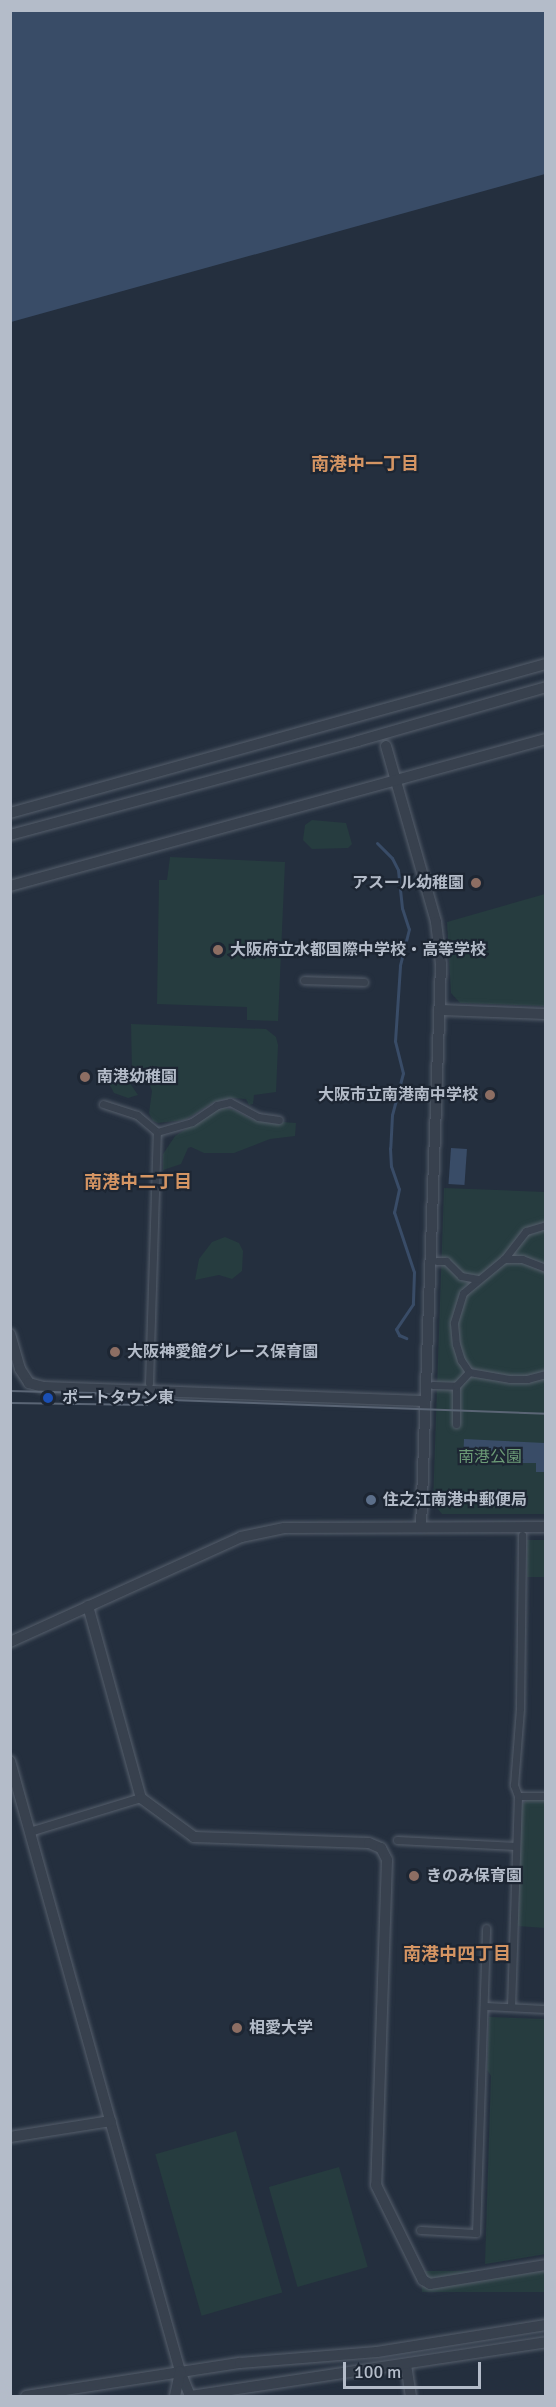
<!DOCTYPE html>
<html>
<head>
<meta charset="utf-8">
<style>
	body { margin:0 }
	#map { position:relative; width:556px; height:2407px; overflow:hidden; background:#242f3e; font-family:Signika,"Noto Sans JP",sans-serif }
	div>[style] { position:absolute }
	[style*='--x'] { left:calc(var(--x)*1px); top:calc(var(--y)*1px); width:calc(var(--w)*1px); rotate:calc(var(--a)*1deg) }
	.green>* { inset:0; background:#263c3f; transform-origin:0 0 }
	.water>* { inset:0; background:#394c67; transform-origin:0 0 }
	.stream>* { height:3px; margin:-1.5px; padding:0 1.5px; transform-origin:1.5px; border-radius:1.5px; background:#394c67 }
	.roads { filter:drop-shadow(0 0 2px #565f6c) drop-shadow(0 0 2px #565f6c) }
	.pedestrian>* { height:7px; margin:-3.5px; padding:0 3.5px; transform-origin:3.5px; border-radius:3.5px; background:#38414e }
	.minor>* { height:8px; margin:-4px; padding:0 4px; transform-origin:4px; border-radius:4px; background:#38414e }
	.tertiary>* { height:10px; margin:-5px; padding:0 5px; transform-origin:5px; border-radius:5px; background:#38414e }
	.tram>* { height:1.5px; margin:-0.75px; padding:0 0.75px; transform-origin:0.75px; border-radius:0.75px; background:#5a6575 }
	.dots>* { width:16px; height:16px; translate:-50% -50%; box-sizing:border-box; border:3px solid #1d2633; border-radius:50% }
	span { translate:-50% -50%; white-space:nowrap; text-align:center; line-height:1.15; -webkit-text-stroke:4.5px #1d2633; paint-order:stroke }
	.poi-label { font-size:16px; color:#b4bcc9; font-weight:700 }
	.right { translate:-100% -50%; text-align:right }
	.left { translate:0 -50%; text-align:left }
	.park-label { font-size:16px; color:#6b9a76 }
	.neighbourhood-label { font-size:18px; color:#d59563; font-weight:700 }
	.frame { position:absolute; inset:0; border:12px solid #b4bcc9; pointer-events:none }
	.scale { position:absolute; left:343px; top:2362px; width:138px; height:27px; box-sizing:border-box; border:3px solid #b4bcc9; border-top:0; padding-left:8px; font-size:18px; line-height:21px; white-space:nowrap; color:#b4bcc9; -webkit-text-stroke:4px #1d2633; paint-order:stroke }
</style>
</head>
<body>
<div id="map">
	<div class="green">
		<div style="clip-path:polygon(312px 820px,346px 823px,352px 844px,348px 848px,312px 849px,303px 840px,305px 825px)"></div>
		<div style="clip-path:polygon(170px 857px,285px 862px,278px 1021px,247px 1020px,247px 1007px,157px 1004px,159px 880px,167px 880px)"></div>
		<div style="clip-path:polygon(545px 894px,545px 1006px,460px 1003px,451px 993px,447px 922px)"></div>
		<div style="clip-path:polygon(131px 1024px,266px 1029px,276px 1037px,278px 1045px,276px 1092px,254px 1095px,253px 1104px,249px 1105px,246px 1099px,232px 1098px,214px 1102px,185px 1120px,158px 1123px,153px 1121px,149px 1113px,152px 1091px,149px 1083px,132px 1070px)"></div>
		<div style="clip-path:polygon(116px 1074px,127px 1079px,138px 1095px,128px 1098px,114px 1093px,108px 1082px,110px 1075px)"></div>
		<div style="clip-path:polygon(224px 1108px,234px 1110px,253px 1120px,296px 1123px,295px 1136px,270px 1139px,234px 1153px,204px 1153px,191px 1147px,188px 1148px,181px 1164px,163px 1170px,163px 1154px,175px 1136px,217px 1109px)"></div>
		<div style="clip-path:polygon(444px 1188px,545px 1192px,545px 1514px,442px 1514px,433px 1503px)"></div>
		<div style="clip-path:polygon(225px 1237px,239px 1243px,243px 1251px,242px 1271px,232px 1279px,219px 1275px,195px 1280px,199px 1259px,212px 1242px)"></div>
		<div style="left:527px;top:1540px;width:18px;height:37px"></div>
		<div style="clip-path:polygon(531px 1797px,545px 1798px,545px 1928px,517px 1926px,521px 1805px)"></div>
		<div style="clip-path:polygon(489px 2017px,545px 2019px,546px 2254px,485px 2264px,491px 2076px,487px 2070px)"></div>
		<div style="left:236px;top:2131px;width:168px;height:84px;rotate:74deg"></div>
		<div style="left:339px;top:2167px;width:104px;height:73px;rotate:74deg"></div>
		<div style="left:545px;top:2271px;width:21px;height:123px;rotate:90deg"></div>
	</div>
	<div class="water">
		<div style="clip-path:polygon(11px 10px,545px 11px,545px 174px,11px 322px)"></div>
		<div style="left:451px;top:1148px;width:16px;height:36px;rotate:4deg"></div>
		<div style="clip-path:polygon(464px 1439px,545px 1443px,545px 1472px,536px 1472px,536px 1463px,463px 1463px)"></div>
	</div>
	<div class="stream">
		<div style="--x:377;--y:843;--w:21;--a:45"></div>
		<div style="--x:392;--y:858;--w:13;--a:63"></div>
		<div style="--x:398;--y:870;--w:38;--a:84"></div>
		<div style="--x:402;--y:908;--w:22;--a:72"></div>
		<div style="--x:409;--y:929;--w:38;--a:104"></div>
		<div style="--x:400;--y:966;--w:75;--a:93.8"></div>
		<div style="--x:395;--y:1041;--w:33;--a:76"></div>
		<div style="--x:403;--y:1073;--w:43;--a:104.7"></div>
		<div style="--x:392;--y:1115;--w:33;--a:93"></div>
		<div style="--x:390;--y:1148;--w:18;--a:87"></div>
		<div style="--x:391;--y:1166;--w:24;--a:71"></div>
		<div style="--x:399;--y:1189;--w:24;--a:102"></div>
		<div style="--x:394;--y:1212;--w:63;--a:71.6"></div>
		<div style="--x:414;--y:1272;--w:32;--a:92"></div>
		<div style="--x:413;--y:1304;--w:30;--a:124"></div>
		<div style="--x:396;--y:1329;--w:7;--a:63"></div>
		<div style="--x:399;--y:1335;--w:8;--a:23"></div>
	</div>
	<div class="roads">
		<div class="pedestrian">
			<div style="--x:304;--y:980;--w:60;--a:1.9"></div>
			<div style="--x:103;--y:1104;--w:36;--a:18"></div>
			<div style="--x:137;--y:1115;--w:26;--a:40"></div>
			<div style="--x:157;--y:1132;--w:36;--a:-16"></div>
			<div style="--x:192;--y:1122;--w:30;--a:-34"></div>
			<div style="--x:217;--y:1105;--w:13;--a:-13"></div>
			<div style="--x:230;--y:1102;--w:32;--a:28"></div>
			<div style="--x:258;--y:1117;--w:21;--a:8"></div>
			<div style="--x:546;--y:1225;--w:21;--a:163"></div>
			<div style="--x:526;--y:1231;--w:36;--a:128"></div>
			<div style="--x:504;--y:1259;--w:53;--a:140.3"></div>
			<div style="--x:463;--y:1293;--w:31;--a:107"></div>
			<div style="--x:454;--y:1323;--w:21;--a:85"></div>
			<div style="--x:456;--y:1344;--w:17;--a:73"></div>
			<div style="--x:461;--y:1360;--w:14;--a:56"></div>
			<div style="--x:469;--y:1372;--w:42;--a:9.7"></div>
			<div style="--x:510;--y:1379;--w:17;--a:0"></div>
			<div style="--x:527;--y:1379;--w:20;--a:-15"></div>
			<div style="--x:504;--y:1259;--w:18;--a:0"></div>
			<div style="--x:522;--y:1259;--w:26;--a:21"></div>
			<div style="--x:437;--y:1261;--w:9;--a:0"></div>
			<div style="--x:446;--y:1261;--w:21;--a:45"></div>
			<div style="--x:461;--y:1276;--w:17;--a:10"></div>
			<div style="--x:149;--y:1383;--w:251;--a:-88.2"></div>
			<div style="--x:433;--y:1385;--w:23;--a:2"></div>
			<div style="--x:456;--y:1424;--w:38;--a:-90"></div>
			<div style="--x:456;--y:1386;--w:19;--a:-47"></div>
			<div style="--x:518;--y:1796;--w:28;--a:0"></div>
			<div style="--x:397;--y:1840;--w:119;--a:2.9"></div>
			<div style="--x:484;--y:2006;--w:62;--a:2.8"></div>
			<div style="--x:511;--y:2007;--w:211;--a:-88.1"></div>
			<div style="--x:518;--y:1796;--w:12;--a:-110"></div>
			<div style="--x:514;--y:1785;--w:77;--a:-85.5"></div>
			<div style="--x:520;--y:1708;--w:173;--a:-89.3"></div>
			<div style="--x:420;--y:2230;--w:56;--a:3.1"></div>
			<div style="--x:476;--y:2233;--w:305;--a:-88.1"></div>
		</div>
		<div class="minor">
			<div style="--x:30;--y:1832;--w:116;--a:-17"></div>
		</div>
		<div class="tertiary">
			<div style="--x:386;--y:746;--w:183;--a:74.1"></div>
			<div style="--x:436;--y:922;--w:42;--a:83.2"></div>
			<div style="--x:441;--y:964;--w:563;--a:92.03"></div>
			<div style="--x:10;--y:813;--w:556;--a:-15.54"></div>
			<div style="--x:10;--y:835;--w:360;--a:-15.1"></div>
			<div style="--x:358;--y:741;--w:196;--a:-16"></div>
			<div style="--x:10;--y:886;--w:556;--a:-15.34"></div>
			<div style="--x:440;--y:1010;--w:106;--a:2.2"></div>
			<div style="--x:10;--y:1334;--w:36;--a:74"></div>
			<div style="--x:20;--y:1369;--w:17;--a:57"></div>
			<div style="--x:29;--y:1383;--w:15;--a:16"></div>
			<div style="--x:43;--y:1387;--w:382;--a:2.1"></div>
			<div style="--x:88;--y:1606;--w:199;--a:74.6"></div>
			<div style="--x:141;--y:1798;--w:66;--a:36.3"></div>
			<div style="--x:194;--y:1837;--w:175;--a:2"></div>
			<div style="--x:369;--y:1843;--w:13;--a:23"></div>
			<div style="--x:381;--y:1848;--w:13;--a:63"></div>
			<div style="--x:387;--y:1860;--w:325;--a:91.9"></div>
			<div style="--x:376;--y:2185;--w:106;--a:63.7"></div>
			<div style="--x:423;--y:2280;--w:8;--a:30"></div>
			<div style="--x:430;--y:2284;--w:118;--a:-9.3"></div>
			<div style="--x:10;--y:1642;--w:254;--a:-24.4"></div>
			<div style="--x:241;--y:1537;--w:44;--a:-11.8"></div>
			<div style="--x:284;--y:1528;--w:262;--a:-0.2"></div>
			<div style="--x:10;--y:1761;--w:633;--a:74.43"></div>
			<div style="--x:180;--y:2371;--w:27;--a:68"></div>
			<div style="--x:10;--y:2137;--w:102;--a:-9"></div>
			<div style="--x:406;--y:2365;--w:31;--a:81"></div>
			<div style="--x:26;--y:2396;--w:217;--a:-8.8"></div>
			<div style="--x:240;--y:2363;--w:137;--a:-4.6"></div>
			<div style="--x:377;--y:2352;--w:171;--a:-9.1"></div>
			<div style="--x:175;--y:2396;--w:25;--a:-78"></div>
			<div style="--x:191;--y:2396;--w:359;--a:-8.6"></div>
		</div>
	</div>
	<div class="tram">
		<div style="--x:10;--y:1391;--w:84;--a:1.4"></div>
		<div style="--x:94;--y:1393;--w:78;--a:5.1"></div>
		<div style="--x:172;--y:1400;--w:374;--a:2.1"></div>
		<div style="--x:10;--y:1403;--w:137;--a:0.8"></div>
	</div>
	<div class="dots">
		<div style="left:476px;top:883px;background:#8d6e63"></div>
		<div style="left:218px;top:950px;background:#8d6e63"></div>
		<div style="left:85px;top:1077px;background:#8d6e63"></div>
		<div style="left:490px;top:1095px;background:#8d6e63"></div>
		<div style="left:115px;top:1352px;background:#8d6e63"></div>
		<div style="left:48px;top:1398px;background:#1a4fb4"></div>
		<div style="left:371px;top:1500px;background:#5c6f8a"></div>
		<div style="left:414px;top:1876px;background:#8d6e63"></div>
		<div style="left:237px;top:2028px;background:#8d6e63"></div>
	</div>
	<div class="poi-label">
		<span class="right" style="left:464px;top:883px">アスール幼稚園</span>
		<span class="left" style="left:230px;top:950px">大阪府立水都国際中学校・高等学校</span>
		<span class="left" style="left:97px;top:1077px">南港幼稚園</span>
		<span class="right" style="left:478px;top:1095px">大阪市立南港南中学校</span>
		<span class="left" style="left:127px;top:1352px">大阪神愛館グレース保育園</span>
		<span class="left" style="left:62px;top:1398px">ポートタウン東</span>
		<span class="left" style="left:383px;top:1500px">住之江南港中郵便局</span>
		<span class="left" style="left:426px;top:1876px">きのみ保育園</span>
		<span class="left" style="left:249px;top:2028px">相愛大学</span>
	</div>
	<div class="park-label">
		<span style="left:490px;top:1457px">南港公園</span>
	</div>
	<div class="neighbourhood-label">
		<span style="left:365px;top:464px">南港中一丁目</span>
		<span style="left:138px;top:1182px">南港中二丁目</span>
		<span style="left:457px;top:1954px">南港中四丁目</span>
	</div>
	<div class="frame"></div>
	<div class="scale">100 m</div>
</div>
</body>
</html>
